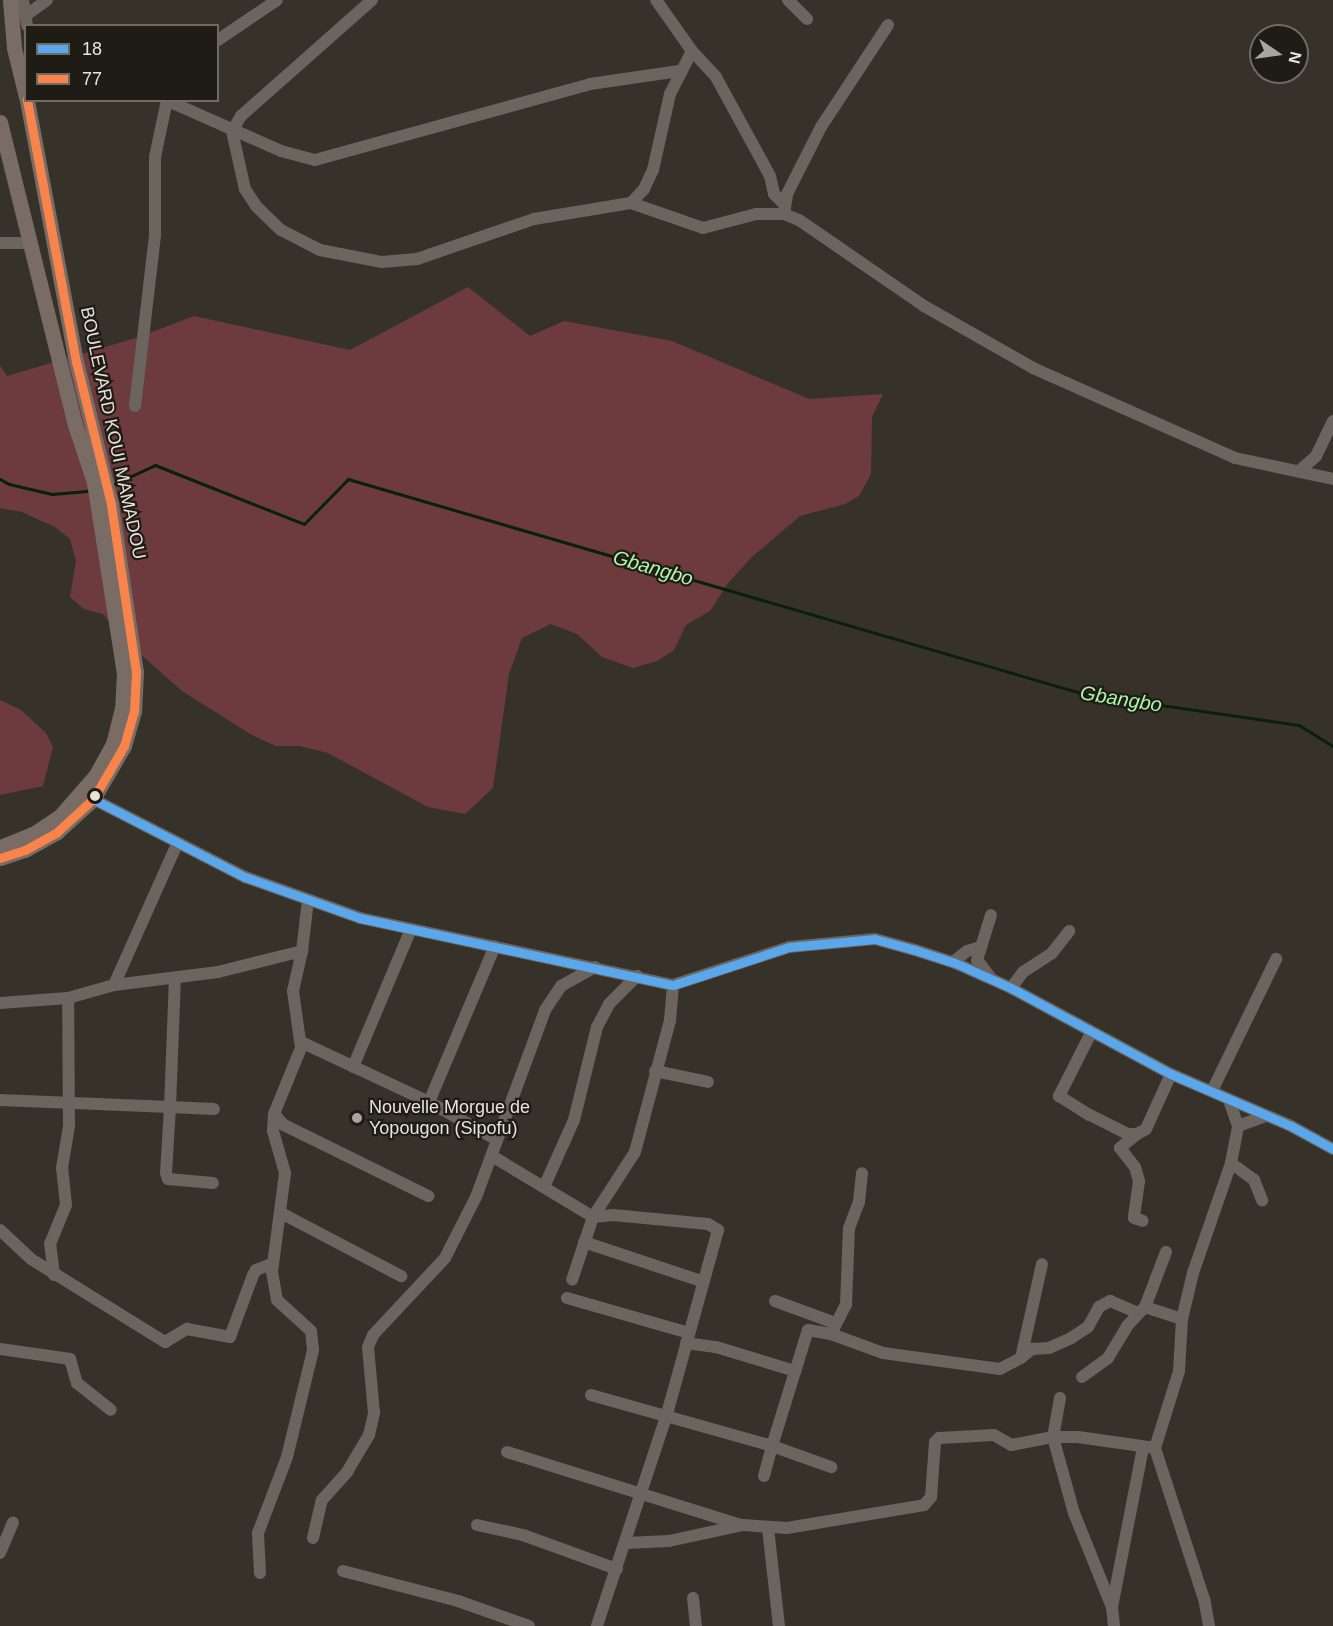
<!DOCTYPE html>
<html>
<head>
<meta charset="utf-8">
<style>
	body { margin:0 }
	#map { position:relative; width:1333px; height:1626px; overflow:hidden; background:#36322a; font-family:Arial,sans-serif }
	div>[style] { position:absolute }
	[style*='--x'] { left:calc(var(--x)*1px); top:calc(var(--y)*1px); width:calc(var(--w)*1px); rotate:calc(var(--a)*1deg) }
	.green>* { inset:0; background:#6d3b3e }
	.stream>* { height:3px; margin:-1.5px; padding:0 1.5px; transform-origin:1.5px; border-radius:1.5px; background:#082108 }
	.minor>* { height:12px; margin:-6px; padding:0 6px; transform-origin:6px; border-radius:6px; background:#6c645e }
	.major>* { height:15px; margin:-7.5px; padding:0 7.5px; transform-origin:7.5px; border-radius:7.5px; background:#796c65 }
	.bus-1>* { height:9px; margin:-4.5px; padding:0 4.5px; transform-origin:4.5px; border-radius:4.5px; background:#5aa8eb }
	.bus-2>* { height:9px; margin:-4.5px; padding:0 4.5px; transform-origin:4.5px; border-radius:4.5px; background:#f8844c }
	.dots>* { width:16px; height:16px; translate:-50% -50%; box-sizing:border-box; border:3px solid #1f1b15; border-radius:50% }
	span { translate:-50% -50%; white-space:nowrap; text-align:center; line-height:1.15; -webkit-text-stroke:4.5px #1f1b15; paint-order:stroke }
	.street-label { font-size:18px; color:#e8e3da }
	.poi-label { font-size:18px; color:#e8e3da }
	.left { translate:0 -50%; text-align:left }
	.water-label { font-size:20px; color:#abf8aa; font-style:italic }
	.legend { position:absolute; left:24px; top:24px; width:195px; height:78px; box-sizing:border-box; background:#1f1b15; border:2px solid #6f6b64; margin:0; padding:8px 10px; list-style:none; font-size:18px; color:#e8e3da }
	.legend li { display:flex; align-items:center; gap:12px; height:30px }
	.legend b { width:30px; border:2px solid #6f6b64 }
	.north { position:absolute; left:1249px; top:24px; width:60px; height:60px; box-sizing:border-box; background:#1f1b15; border:2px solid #6f6b64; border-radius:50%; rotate:103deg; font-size:16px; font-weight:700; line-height:24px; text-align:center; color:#e8e3da }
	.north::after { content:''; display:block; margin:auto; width:21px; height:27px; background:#aaa59c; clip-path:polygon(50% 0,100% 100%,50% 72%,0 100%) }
</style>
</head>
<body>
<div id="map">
	<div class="green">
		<div style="clip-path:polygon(468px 287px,530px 336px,564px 321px,672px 341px,809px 399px,883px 394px,872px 417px,871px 474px,859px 496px,845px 504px,800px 516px,752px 557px,728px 583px,710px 611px,686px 625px,674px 650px,657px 661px,633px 668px,602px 657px,577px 634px,551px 624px,522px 638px,509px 674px,493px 788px,465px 814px,428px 807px,328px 753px,299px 746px,276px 746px,252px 735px,182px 691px,120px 636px,103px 614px,84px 609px,70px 597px,76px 561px,70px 539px,55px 527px,22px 512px,0 508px,0 365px,7px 376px,139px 337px,194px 316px,350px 350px)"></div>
		<div style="clip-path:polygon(0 700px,21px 710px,46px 733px,53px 747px,43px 786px,0 795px)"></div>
	</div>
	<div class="stream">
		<div style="--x:0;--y:479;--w:10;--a:29"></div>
		<div style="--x:9;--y:484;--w:44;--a:13.1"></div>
		<div style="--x:52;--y:494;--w:38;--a:-5"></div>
		<div style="--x:110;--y:486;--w:50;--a:-25"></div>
		<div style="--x:155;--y:465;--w:160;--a:21.6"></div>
		<div style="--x:304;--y:524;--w:63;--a:-45.6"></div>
		<div style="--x:348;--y:479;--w:767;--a:16.28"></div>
		<div style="--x:1084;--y:694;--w:217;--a:8.2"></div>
		<div style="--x:1299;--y:725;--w:40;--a:32"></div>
	</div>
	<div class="minor">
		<div style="--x:23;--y:0;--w:26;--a:81"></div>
		<div style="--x:372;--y:0;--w:175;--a:138.5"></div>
		<div style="--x:241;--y:116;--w:17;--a:121"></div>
		<div style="--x:232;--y:131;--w:59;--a:77.4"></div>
		<div style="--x:245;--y:189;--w:20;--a:57"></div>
		<div style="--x:256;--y:206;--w:35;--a:44"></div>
		<div style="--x:281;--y:230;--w:44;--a:27.1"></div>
		<div style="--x:320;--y:250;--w:63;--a:11"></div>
		<div style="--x:382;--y:262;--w:35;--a:-5"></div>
		<div style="--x:417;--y:259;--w:124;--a:-18.9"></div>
		<div style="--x:534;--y:219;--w:98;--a:-9.4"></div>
		<div style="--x:631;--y:203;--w:76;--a:19.1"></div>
		<div style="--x:703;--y:228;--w:55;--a:-14.8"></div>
		<div style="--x:756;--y:214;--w:28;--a:0"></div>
		<div style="--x:784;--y:214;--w:16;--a:22"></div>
		<div style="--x:799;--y:220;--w:152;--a:34.5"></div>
		<div style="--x:924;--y:306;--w:125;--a:29.6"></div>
		<div style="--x:1033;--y:368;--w:221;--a:24"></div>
		<div style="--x:1235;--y:458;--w:100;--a:12.1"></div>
		<div style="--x:788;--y:0;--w:27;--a:45"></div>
		<div style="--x:25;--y:16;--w:27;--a:-36"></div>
		<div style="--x:218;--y:40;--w:71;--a:-34.1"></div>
		<div style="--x:692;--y:51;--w:35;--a:47"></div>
		<div style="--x:716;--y:77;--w:113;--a:61.4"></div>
		<div style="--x:770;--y:176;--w:18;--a:77"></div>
		<div style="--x:774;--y:194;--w:14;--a:45"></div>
		<div style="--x:166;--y:100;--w:126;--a:23.9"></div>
		<div style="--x:281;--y:151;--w:35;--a:15"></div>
		<div style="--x:315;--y:160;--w:285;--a:-15.4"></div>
		<div style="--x:590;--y:84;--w:90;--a:-8.3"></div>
		<div style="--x:631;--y:203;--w:19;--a:-47"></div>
		<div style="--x:644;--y:189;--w:21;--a:-65"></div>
		<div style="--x:653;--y:170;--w:78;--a:-77.4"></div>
		<div style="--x:670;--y:94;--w:48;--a:-62.9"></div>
		<div style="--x:692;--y:51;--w:62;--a:-125.2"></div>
		<div style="--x:784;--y:214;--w:20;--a:-81"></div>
		<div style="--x:787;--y:194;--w:75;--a:-63.1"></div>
		<div style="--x:821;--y:127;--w:122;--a:-56.7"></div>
		<div style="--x:0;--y:243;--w:29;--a:0"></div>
		<div style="--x:135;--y:406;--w:172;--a:-83.3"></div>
		<div style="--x:155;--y:235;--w:78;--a:-90"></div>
		<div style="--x:155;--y:157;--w:58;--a:-78.1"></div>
		<div style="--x:1299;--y:471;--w:23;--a:-41"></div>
		<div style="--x:1316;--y:456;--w:39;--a:-64"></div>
		<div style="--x:93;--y:799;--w:171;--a:27.2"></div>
		<div style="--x:245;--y:877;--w:122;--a:19.6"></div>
		<div style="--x:360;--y:918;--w:320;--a:12.1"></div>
		<div style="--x:673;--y:985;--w:122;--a:-18.1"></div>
		<div style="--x:789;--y:947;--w:86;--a:-5.3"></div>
		<div style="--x:875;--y:939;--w:41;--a:15.4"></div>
		<div style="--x:915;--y:950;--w:40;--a:18"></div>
		<div style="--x:953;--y:962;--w:64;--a:24.1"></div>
		<div style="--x:1011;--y:988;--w:182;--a:28.3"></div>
		<div style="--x:1171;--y:1074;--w:131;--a:23.4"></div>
		<div style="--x:1291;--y:1126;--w:48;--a:28.7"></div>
		<div style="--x:953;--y:962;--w:18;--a:-38"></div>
		<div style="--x:967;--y:951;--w:15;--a:-16"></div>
		<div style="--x:990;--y:977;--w:21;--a:-127"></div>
		<div style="--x:977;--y:960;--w:47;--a:-72.7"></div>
		<div style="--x:114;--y:985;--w:154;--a:-65.9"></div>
		<div style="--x:1011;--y:988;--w:20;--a:-53"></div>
		<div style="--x:1023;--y:972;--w:35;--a:-33"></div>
		<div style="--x:1052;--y:953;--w:28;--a:-52"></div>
		<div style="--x:0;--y:1003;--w:68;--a:-4.2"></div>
		<div style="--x:68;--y:998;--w:48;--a:-15.8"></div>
		<div style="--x:114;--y:985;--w:105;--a:-7.1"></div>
		<div style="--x:218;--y:972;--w:87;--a:-14"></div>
		<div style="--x:302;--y:951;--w:51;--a:-83.3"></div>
		<div style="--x:1091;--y:1033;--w:71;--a:116.9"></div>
		<div style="--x:1059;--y:1096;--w:36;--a:32"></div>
		<div style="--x:1090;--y:1115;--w:42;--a:26.6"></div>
		<div style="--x:1128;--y:1134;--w:9;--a:0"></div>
		<div style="--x:1137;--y:1134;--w:10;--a:-29"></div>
		<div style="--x:1146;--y:1129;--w:60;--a:-65.6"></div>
		<div style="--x:301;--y:1042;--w:141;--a:25.1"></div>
		<div style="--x:429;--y:1102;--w:78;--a:29.2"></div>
		<div style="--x:353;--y:1067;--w:150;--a:-67.2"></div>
		<div style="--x:655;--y:1071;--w:54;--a:11.7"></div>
		<div style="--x:1212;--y:1091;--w:147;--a:-64.1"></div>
		<div style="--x:0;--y:1100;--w:170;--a:2.4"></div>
		<div style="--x:170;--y:1107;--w:129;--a:-87.8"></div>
		<div style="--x:429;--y:1102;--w:169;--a:-67.1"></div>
		<div style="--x:274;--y:1114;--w:15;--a:48"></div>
		<div style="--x:284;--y:1125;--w:161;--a:26.2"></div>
		<div style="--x:1238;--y:1126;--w:30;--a:-20"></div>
		<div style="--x:1137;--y:1134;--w:22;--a:141"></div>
		<div style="--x:1120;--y:1148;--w:24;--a:52"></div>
		<div style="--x:1135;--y:1167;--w:15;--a:74"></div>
		<div style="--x:1139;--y:1181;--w:37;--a:98"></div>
		<div style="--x:1134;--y:1218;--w:9;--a:18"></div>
		<div style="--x:492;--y:1156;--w:118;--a:31.1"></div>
		<div style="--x:593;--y:1217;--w:66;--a:108.4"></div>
		<div style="--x:1231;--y:1163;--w:29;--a:36"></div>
		<div style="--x:1254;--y:1180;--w:22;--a:68"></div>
		<div style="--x:213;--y:1183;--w:45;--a:-174.9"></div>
		<div style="--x:168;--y:1179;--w:6;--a:-108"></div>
		<div style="--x:166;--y:1173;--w:66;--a:-86.5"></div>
		<div style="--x:170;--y:1107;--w:44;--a:2.6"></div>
		<div style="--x:544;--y:1187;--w:73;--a:-65.9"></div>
		<div style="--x:574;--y:1120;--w:96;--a:-76.1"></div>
		<div style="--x:597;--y:1027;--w:26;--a:-62"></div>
		<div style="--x:609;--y:1004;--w:40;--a:-45"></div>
		<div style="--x:281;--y:1213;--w:136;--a:27.7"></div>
		<div style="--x:593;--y:1217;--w:20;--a:-6"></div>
		<div style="--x:613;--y:1215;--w:95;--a:5.4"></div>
		<div style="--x:708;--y:1224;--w:12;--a:31"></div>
		<div style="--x:718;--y:1230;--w:194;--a:105.5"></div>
		<div style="--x:666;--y:1417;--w:220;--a:108.3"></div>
		<div style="--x:593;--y:1217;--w:77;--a:-57.1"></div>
		<div style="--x:635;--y:1152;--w:137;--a:-75.1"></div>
		<div style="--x:670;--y:1020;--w:35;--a:-85"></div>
		<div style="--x:0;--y:1230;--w:42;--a:43.1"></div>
		<div style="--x:31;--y:1259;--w:158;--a:31.8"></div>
		<div style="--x:165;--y:1342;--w:26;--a:-31"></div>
		<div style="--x:187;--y:1329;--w:44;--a:10.5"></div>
		<div style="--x:230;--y:1337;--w:66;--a:-69.6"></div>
		<div style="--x:253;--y:1275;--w:6;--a:-59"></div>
		<div style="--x:256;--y:1270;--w:17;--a:-21"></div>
		<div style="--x:584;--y:1242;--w:126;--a:18.4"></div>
		<div style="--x:54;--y:1275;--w:31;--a:-97"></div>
		<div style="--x:50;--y:1244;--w:42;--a:-67.7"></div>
		<div style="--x:66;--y:1205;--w:37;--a:-96"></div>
		<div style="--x:62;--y:1168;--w:43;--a:-80.5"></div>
		<div style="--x:69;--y:1126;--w:128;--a:-90.4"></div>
		<div style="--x:567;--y:1298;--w:127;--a:16"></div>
		<div style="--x:775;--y:1301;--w:64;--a:20.1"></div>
		<div style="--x:1145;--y:1307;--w:39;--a:18"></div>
		<div style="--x:831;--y:1334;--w:33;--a:-63"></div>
		<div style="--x:846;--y:1305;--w:77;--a:-87.8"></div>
		<div style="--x:849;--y:1228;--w:28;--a:-69"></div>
		<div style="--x:859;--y:1202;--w:29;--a:-84"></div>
		<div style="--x:686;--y:1343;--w:30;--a:8"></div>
		<div style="--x:716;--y:1347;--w:83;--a:16.9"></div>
		<div style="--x:0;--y:1349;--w:71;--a:8.1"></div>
		<div style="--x:70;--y:1359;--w:25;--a:74"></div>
		<div style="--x:77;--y:1383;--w:43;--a:38.5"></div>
		<div style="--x:1022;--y:1357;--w:13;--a:-39"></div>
		<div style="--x:1032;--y:1349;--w:17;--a:-3"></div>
		<div style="--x:1049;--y:1348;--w:24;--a:-24"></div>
		<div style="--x:1071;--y:1338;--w:20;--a:-33"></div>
		<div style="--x:1088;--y:1327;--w:23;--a:-61"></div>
		<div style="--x:1099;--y:1307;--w:13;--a:-29"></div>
		<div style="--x:1110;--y:1301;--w:30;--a:23"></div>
		<div style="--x:1082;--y:1377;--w:32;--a:-36"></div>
		<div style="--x:1108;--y:1358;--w:37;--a:-59"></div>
		<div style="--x:1127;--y:1326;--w:26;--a:-47"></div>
		<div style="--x:1145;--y:1307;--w:59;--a:-69.1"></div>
		<div style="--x:591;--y:1395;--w:188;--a:15.7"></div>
		<div style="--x:772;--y:1446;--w:121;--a:-72.8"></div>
		<div style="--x:808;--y:1330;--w:23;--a:10"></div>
		<div style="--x:831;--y:1334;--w:55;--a:20.1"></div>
		<div style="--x:883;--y:1353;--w:118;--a:7.8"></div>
		<div style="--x:1000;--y:1369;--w:24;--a:-28"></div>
		<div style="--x:1021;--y:1358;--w:96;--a:-77.4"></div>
		<div style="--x:1060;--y:1398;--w:40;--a:100"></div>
		<div style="--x:1053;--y:1437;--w:79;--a:74.6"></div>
		<div style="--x:1074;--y:1513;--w:101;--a:68"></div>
		<div style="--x:507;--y:1452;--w:245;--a:17.3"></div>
		<div style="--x:764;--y:1476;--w:31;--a:-75"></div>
		<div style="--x:772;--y:1446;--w:63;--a:19.6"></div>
		<div style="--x:477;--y:1525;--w:47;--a:12.3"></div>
		<div style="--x:523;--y:1535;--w:100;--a:19.9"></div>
		<div style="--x:768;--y:1528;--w:99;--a:83.6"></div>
		<div style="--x:313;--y:1538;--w:39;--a:-77"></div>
		<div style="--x:322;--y:1500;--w:38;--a:-48"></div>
		<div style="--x:347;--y:1472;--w:43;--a:-59.3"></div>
		<div style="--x:369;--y:1435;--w:23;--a:-77"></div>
		<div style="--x:374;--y:1413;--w:66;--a:-95.2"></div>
		<div style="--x:368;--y:1347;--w:13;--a:-67"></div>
		<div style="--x:373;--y:1335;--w:105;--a:-46.9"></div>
		<div style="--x:445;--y:1258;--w:68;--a:-63.1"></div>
		<div style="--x:476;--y:1197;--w:199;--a:-69.7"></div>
		<div style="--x:545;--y:1010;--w:29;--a:-56"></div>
		<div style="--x:561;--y:986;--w:39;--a:-29"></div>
		<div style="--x:626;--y:1543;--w:43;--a:-2.7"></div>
		<div style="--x:669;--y:1541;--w:76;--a:-12.2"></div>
		<div style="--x:743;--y:1525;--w:44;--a:3.9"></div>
		<div style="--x:787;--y:1528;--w:139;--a:-9.5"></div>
		<div style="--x:924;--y:1505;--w:11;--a:-49"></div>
		<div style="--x:931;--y:1497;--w:55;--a:-85.8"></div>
		<div style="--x:935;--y:1442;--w:6;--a:-45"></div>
		<div style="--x:939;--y:1438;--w:55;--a:-3.1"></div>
		<div style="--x:994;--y:1435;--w:20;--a:30"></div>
		<div style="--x:1011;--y:1445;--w:43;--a:-10.8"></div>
		<div style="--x:1053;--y:1437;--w:25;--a:0"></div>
		<div style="--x:1078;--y:1437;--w:78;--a:8.1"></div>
		<div style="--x:0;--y:1553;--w:33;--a:-67"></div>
		<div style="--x:343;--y:1571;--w:119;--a:14.6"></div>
		<div style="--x:458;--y:1601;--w:75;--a:19.4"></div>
		<div style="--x:260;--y:1573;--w:40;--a:-92.9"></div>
		<div style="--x:258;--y:1533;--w:81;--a:-69.1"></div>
		<div style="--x:287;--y:1457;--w:110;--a:-76.3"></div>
		<div style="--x:313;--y:1350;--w:19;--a:-96"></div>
		<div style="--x:311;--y:1331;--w:46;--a:-137.6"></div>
		<div style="--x:277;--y:1300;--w:28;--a:-100"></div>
		<div style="--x:272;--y:1272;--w:100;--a:-82.5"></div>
		<div style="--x:285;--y:1173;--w:44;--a:-105.9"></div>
		<div style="--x:273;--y:1131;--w:17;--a:-87"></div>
		<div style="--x:274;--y:1114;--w:71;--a:-67.8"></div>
		<div style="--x:301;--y:1048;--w:58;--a:-98"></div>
		<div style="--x:293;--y:991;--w:41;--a:-77.3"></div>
		<div style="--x:693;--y:1598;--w:28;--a:84"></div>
		<div style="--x:1114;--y:1626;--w:19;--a:-96"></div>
		<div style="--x:1112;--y:1607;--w:163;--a:-79"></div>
		<div style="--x:1209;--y:1626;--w:27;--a:-100"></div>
		<div style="--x:1204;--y:1599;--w:159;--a:-108"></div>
		<div style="--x:1155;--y:1448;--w:81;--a:-72.7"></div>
		<div style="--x:1179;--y:1371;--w:52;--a:-86.7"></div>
		<div style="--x:1182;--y:1319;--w:47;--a:-76.6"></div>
		<div style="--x:1193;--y:1273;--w:116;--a:-70.9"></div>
		<div style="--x:1231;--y:1163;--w:38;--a:-79"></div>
		<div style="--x:1238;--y:1126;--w:28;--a:-109"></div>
	</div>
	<div class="major">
		<div style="--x:10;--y:0;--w:48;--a:85.2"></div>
		<div style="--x:14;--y:48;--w:50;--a:76.2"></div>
		<div style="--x:0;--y:122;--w:312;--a:76.1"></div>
		<div style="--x:75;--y:425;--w:60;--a:71.6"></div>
		<div style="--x:94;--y:482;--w:193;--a:81.1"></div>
		<div style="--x:124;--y:673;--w:35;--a:93"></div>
		<div style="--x:122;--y:708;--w:37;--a:104"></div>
		<div style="--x:113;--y:744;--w:37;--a:119"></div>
		<div style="--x:95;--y:776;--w:53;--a:131.2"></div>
		<div style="--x:60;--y:816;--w:30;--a:146"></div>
		<div style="--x:35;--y:833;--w:38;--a:158"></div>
		<div style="--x:0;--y:858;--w:26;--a:-18"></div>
		<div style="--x:25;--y:850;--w:37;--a:-29"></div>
		<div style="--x:57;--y:832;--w:49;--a:-42.5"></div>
		<div style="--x:93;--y:799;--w:61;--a:-59.7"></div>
		<div style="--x:124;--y:746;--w:35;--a:-74"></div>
		<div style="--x:134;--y:712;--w:40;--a:-87.1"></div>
		<div style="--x:136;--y:672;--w:170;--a:-98.5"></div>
		<div style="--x:111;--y:504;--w:146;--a:-103.8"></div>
		<div style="--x:76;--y:362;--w:267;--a:-100.6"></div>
	</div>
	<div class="bus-1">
		<div style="--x:93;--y:799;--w:171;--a:27.2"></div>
		<div style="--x:245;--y:877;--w:122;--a:19.6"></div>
		<div style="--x:360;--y:918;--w:320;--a:12.1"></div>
		<div style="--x:673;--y:985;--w:122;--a:-18.1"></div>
		<div style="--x:789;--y:947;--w:86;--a:-5.3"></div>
		<div style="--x:875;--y:939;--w:41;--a:15.4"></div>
		<div style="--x:915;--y:950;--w:40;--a:18"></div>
		<div style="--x:953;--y:962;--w:64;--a:24.1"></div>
		<div style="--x:1011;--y:988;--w:182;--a:28.3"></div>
		<div style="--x:1171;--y:1074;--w:131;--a:23.4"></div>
		<div style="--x:1291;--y:1126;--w:48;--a:28.7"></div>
	</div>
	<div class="bus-2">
		<div style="--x:0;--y:858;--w:26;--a:-18"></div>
		<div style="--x:25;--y:850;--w:37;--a:-29"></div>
		<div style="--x:57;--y:832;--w:49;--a:-42.5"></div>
		<div style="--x:93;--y:799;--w:61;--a:-59.7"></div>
		<div style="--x:124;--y:746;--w:35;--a:-74"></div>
		<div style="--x:134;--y:712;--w:40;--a:-87.1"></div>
		<div style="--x:136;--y:672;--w:170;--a:-98.5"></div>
		<div style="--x:111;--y:504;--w:146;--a:-103.8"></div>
		<div style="--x:76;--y:362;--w:267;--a:-100.6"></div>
	</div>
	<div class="dots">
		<div style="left:95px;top:796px;background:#e8e3da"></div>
		<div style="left:357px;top:1118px;background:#aaa59c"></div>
	</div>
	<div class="street-label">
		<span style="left:113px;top:433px;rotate:78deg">BOULEVARD KOUI MAMADOU</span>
	</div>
	<div class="poi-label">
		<span class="left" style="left:369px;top:1118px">Nouvelle Morgue de<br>Yopougon (Sipofu)</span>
	</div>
	<div class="water-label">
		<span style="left:653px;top:568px;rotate:16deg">Gbangbo</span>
		<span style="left:1121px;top:699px;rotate:9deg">Gbangbo</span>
	</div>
	<ul class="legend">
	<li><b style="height:8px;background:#5aa8eb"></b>18</li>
	<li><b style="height:8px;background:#f8844c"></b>77</li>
	</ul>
	<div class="north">N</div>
</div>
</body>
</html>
